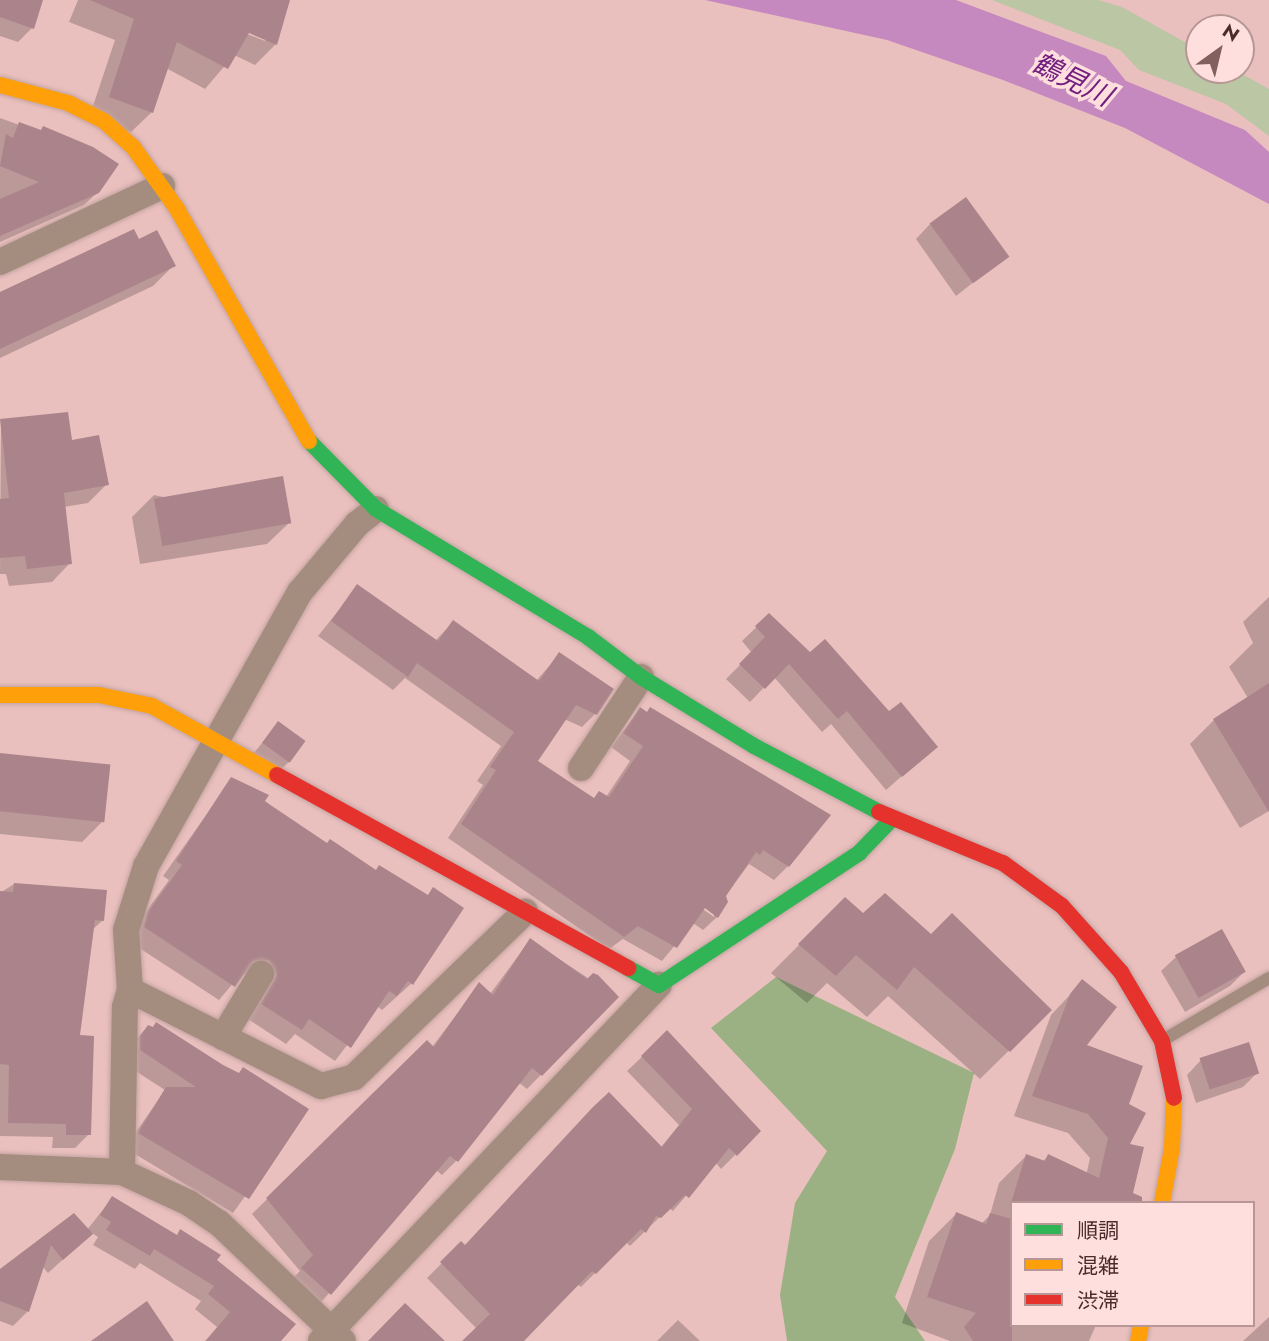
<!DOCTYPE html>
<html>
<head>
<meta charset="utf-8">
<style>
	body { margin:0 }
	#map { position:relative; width:1269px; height:1341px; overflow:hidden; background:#eac0be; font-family:Jost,"Noto Sans JP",sans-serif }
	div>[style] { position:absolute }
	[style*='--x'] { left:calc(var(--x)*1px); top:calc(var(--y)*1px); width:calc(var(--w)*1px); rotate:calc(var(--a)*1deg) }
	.green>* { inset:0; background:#bac6a4 }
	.forest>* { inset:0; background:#9bb184 }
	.water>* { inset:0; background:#c588bf }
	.shadow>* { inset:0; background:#0003 }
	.building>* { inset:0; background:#aa848a; transform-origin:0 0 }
	.roads { filter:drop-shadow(0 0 2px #c3a3a1) drop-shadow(0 0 2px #c3a3a1) }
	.lane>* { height:12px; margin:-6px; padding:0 6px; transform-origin:6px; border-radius:6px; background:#a48d7f }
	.street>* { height:26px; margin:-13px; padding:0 13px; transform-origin:13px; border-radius:13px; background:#a48d7f }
	.fast>* { height:16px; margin:-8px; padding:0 8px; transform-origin:8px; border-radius:8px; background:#30b455 }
	.slow>* { height:16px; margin:-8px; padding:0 8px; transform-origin:8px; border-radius:8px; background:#ff9f0a }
	.jam>* { height:16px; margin:-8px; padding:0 8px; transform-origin:8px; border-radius:8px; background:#e5322d }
	span { translate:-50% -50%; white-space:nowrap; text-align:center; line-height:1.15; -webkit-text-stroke:7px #fedfdd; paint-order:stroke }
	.water-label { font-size:28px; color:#731f80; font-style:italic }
	.legend { position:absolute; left:1010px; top:1201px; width:245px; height:126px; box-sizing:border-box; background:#fedfdd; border:2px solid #b69796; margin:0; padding:9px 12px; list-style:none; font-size:21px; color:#492c2b }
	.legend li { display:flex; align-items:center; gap:14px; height:35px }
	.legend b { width:35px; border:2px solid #b69796 }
	.north { position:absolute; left:1185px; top:14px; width:70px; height:70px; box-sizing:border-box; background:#fedfdd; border:2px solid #b69796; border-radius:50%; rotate:34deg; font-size:19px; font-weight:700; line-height:28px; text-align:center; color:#492c2b }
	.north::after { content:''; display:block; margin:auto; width:24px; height:32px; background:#81605e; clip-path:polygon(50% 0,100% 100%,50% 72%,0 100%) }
</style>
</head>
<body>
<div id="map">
	<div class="green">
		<div style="clip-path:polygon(992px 0,1098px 0,1122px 7px,1199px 50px,1199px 70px,1235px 70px,1269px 89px,1269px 136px,1226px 104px,1139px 70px,1120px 50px)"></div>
	</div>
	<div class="forest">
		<div style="clip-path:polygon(776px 977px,974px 1073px,955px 1149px,895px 1297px,925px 1341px,787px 1341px,780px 1295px,795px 1203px,827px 1151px,711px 1028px)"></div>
	</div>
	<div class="water">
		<div style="clip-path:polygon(705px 0,956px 0,1106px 56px,1126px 81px,1245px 130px,1269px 152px,1269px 204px,1125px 128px,1003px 80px,887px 40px)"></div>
	</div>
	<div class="shadow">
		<div style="clip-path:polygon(0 0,42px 0,32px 28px,18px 42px,0 36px)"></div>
		<div style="clip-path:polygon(evenodd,78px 0,287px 0,276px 44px,255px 65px,234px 55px,205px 89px,166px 68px,152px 112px,131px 132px,89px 118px,115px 40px,69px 22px,78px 0,242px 28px,265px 38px,265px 41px,240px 31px,242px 28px)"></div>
		<div style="clip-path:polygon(0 118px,39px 132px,98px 192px,84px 205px,0 242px)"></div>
		<div style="clip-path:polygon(930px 224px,1007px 256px,956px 296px,916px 239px)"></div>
		<div style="clip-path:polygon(174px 265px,153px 286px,0 358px,0 294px)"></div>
		<div style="clip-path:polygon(1px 421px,107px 484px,88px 503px,64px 507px,70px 563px,52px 582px,9px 586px,6px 574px,0 574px)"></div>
		<div style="clip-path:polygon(154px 495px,289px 523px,267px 544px,140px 564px,132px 517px)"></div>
		<div style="clip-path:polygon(evenodd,358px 586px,435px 641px,453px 622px,536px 681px,559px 655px,596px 713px,582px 727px,564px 719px,536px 761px,593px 799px,606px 797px,630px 761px,611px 747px,640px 709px,788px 866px,774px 880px,749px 864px,725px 896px,717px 917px,703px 930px,693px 923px,662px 961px,623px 939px,609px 949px,448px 838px,483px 785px,477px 781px,501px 746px,405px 678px,393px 690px,318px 636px,358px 586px,699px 902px,714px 913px,714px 917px,697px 905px,699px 902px)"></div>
		<div style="clip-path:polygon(1269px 597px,1269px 811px,1240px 828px,1190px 744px,1214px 720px,1248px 698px,1229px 667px,1253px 643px,1243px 622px)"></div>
		<div style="clip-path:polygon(769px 615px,810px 655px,935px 747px,886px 790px,831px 724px,822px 732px,774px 677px,750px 702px,726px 679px,752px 653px,742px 641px)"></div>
		<div style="clip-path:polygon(278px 723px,292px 759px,277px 773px,250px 758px)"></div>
		<div style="clip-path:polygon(0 755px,104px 820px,82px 842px,0 834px)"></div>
		<div style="clip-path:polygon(231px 780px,263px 801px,412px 983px,382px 1010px,377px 1006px,335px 1061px,295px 1034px,286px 1044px,248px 1019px,254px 974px,241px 974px,219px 1000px,130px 942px,134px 928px,169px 880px,163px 876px)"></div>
		<div style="clip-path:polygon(14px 884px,103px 920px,91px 931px,78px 1037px,89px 1134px,75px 1148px,52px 1148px,53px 1137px,0 1136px,0 893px)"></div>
		<div style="clip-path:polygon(845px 899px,863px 916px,931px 936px,1050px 1010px,980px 1079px,888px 996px,867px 1017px,827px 983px,807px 1003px,771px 973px)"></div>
		<div style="clip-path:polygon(1221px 931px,1244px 972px,1230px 986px,1185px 1012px,1161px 971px,1176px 957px)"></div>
		<div style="clip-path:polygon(530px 940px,617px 997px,527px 1089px,518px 1082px,456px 1161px,442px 1175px,436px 1170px,316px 1308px,288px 1283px,300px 1271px,252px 1214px,427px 1042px,432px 1047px,479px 985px,490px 994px)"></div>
		<div style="clip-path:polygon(1083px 981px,1084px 1046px,1126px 1105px,1127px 1145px,1080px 1203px,1090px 1158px,1068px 1133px,1014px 1116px,1051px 1015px)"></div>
		<div style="clip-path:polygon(148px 1027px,307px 1110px,233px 1213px,125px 1148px,165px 1090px,126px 1065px,134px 1041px)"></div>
		<div style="clip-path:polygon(667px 1033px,759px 1131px,721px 1169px,715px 1162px,673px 1211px,669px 1208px,630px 1246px,626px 1242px,581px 1287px,577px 1284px,521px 1341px,464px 1341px,477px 1329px,427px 1278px,461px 1244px,464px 1247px,661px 1147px,679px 1125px,627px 1071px)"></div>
		<div style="clip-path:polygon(1201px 1060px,1257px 1073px,1243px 1087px,1196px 1103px,1187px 1075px)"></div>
		<div style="clip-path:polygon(1026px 1156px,1042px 1162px,1048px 1156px,1071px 1167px,1012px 1203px,1012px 1325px,1096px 1325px,1089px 1341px,950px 1341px,902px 1323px,929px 1241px,956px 1214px,981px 1224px,990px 1215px,999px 1183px)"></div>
		<div style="clip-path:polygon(112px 1198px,215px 1261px,279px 1341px,205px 1341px,217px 1327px,195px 1309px,201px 1301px,140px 1263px,135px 1269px,93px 1245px,98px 1237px,92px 1233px,48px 1273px,42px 1266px,28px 1311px,13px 1326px,0 1321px,0 1271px,74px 1215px,87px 1230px)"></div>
		<div style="clip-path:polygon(1269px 1317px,1269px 1341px,1243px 1341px)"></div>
		<div style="clip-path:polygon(678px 1320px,700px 1341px,657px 1341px)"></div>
	</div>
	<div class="building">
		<div style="clip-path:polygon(0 0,43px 0,34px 29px,0 17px)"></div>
		<div style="clip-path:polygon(90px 0,290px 0,277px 45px,249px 33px,228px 69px,177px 42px,153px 113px,109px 97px,134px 19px)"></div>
		<div style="clip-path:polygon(19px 122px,41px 130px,43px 126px,93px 147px,119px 164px,99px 193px,0 236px,0 199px,39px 182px,0 166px,6px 134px,13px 138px)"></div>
		<div style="left:966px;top:197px;width:74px;height:45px;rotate:54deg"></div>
		<div style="clip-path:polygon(134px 229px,139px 239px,157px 230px,176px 266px,0 349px,0 292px)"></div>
		<div style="clip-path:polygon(68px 412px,72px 440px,99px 435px,109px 485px,64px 493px,72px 564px,27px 569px,25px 556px,0 558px,0 499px,9px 498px,0 419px)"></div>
		<div style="left:283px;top:476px;width:48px;height:131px;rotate:80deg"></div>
		<div style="clip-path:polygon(357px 584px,438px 641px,453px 620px,539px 681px,559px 652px,614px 689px,597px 715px,576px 705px,538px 761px,594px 798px,599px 791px,609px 797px,643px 746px,623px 733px,640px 707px,647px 712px,650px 707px,831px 815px,789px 867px,763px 850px,760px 855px,756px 852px,726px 896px,728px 902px,718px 918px,705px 908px,677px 948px,638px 926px,624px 937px,461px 824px,496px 770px,490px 767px,514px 732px,417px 663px,408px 677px,331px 621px)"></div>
		<div style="clip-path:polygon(769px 613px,810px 652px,825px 639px,889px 711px,901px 702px,938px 747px,902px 777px,847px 711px,838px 719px,789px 664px,765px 689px,739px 664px,765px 637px,755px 626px)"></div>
		<div style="clip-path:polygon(1269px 683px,1269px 812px,1213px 719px)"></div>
		<div style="left:278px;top:721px;width:34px;height:27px;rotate:36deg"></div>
		<div style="left:0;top:753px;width:111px;height:58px;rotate:6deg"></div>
		<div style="clip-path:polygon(231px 777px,269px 795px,265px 801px,269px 804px,327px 843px,330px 839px,376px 870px,379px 865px,428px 895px,433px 887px,464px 908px,413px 985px,408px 981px,397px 996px,389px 991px,351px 1048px,309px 1019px,302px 1030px,261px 1004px,277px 975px,269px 960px,253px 961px,235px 987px,144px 927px,148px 912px,182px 865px,176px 861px)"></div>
		<div style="clip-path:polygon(14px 883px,107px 890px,104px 921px,95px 920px,80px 1035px,94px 1036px,91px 1135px,66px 1135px,66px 1124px,8px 1123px,9px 1065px,0 1064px,0 891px,13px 892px)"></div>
		<div style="clip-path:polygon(885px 893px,931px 934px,952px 913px,1052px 1010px,1010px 1052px,914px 967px,897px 990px,856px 955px,836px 976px,798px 944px,845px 897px,863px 913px)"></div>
		<div style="left:1222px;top:929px;width:49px;height:54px;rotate:61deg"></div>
		<div style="clip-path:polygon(530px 938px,587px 979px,593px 973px,598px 975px,619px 997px,542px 1076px,532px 1068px,458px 1162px,450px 1156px,331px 1295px,301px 1268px,313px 1255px,266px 1198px,427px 1040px,434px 1047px,479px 982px,493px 995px)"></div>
		<div style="clip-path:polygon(1082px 979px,1117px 1007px,1087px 1045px,1143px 1066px,1129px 1104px,1146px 1113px,1130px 1144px,1144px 1147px,1133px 1193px,1142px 1197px,1142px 1203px,1011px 1203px,1026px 1154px,1045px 1161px,1048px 1154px,1099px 1178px,1108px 1138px,1088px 1114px,1032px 1096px,1070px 994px)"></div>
		<div style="clip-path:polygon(156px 1022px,223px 1065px,239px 1073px,243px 1067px,309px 1109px,249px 1199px,138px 1133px,166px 1087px,196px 1087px,140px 1050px,140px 1036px,148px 1025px,153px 1027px)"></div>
		<div style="clip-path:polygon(667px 1030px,761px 1131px,737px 1156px,729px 1148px,689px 1198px,685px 1195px,661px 1218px,656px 1216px,646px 1233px,641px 1229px,596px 1274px,592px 1271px,524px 1341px,462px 1341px,490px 1314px,440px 1262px,461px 1241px,465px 1245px,592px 1108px,609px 1092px,662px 1147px,692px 1109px,641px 1056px)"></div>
		<div style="left:1249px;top:1042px;width:33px;height:52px;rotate:72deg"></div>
		<div style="clip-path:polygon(112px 1196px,177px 1235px,180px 1229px,221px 1255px,217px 1260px,296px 1324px,281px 1341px,206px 1341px,230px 1312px,208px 1294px,214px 1286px,154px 1249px,150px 1256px,106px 1230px,111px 1222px,100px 1215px)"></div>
		<div style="clip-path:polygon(956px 1212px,986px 1224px,990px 1213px,1012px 1219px,1012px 1341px,973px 1341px,964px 1327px,976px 1313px,927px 1297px)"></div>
		<div style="clip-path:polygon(74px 1213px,93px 1234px,63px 1260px,51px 1245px,29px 1312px,0 1301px,0 1269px)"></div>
		<div style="clip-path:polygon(147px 1301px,174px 1341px,91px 1341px)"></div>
		<div style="clip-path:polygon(405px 1303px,445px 1341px,368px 1341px)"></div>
	</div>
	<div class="roads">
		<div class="lane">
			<div style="--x:1165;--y:1039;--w:121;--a:-30.4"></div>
		</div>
		<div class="street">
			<div style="--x:0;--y:262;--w:179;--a:-25.1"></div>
			<div style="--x:581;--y:768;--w:109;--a:-56.6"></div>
			<div style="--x:130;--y:990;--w:214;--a:26.7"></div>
			<div style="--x:321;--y:1086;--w:34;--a:-15"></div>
			<div style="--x:354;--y:1077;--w:238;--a:-44"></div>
			<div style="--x:223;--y:1037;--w:74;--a:-58.9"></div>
			<div style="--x:0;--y:1167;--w:122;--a:2.3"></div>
			<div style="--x:122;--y:1172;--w:74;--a:24.8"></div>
			<div style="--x:189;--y:1203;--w:36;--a:34"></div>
			<div style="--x:219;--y:1223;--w:171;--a:43.6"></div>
			<div style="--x:122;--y:1172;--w:165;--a:-89"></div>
			<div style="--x:125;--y:1007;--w:18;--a:-74"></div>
			<div style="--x:130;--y:990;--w:60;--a:-93.8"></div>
			<div style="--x:126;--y:930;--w:67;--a:-72.6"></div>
			<div style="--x:146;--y:866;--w:314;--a:-60.7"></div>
			<div style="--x:300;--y:592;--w:89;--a:-50"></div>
			<div style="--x:357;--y:524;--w:24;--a:-38"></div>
			<div style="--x:321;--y:1341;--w:491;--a:-46.5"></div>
		</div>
		<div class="fast">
			<div style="--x:309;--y:441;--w:95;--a:45.4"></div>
			<div style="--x:376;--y:509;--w:248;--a:31.1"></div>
			<div style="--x:588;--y:637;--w:66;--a:37"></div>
			<div style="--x:641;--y:677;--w:132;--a:31.4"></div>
			<div style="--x:754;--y:746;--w:141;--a:27.8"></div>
			<div style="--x:628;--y:968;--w:35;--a:29"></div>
			<div style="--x:659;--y:985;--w:240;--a:-33.4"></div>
			<div style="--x:859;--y:853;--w:47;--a:-45.9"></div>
		</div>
		<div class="slow">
			<div style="--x:0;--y:85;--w:70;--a:14.8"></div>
			<div style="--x:68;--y:103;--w:40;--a:26.6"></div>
			<div style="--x:104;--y:121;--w:39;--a:42"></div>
			<div style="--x:133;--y:147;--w:76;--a:54.6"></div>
			<div style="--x:177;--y:209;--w:267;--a:60.4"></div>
			<div style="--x:0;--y:695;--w:99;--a:0"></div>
			<div style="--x:99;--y:695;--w:54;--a:11.7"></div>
			<div style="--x:152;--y:706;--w:143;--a:28.9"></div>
			<div style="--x:1162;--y:1203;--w:56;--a:-79.7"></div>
			<div style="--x:1172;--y:1148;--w:50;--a:-87.7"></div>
			<div style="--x:1138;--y:1341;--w:16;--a:-79"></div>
		</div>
		<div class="jam">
			<div style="--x:277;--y:775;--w:401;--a:28.8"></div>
			<div style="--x:879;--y:812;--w:134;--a:22.4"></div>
			<div style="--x:1003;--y:863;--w:73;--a:36.1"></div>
			<div style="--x:1062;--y:906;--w:89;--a:48.2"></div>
			<div style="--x:1121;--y:972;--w:80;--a:59.3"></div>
			<div style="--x:1162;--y:1041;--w:58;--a:78.1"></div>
		</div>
	</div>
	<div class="water-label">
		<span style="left:1072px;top:80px;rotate:26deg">鶴見川</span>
	</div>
	<ul class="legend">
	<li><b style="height:9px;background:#30b455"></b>順調</li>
	<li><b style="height:9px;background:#ff9f0a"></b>混雑</li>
	<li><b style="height:9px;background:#e5322d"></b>渋滞</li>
	</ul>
	<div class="north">N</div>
</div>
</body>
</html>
